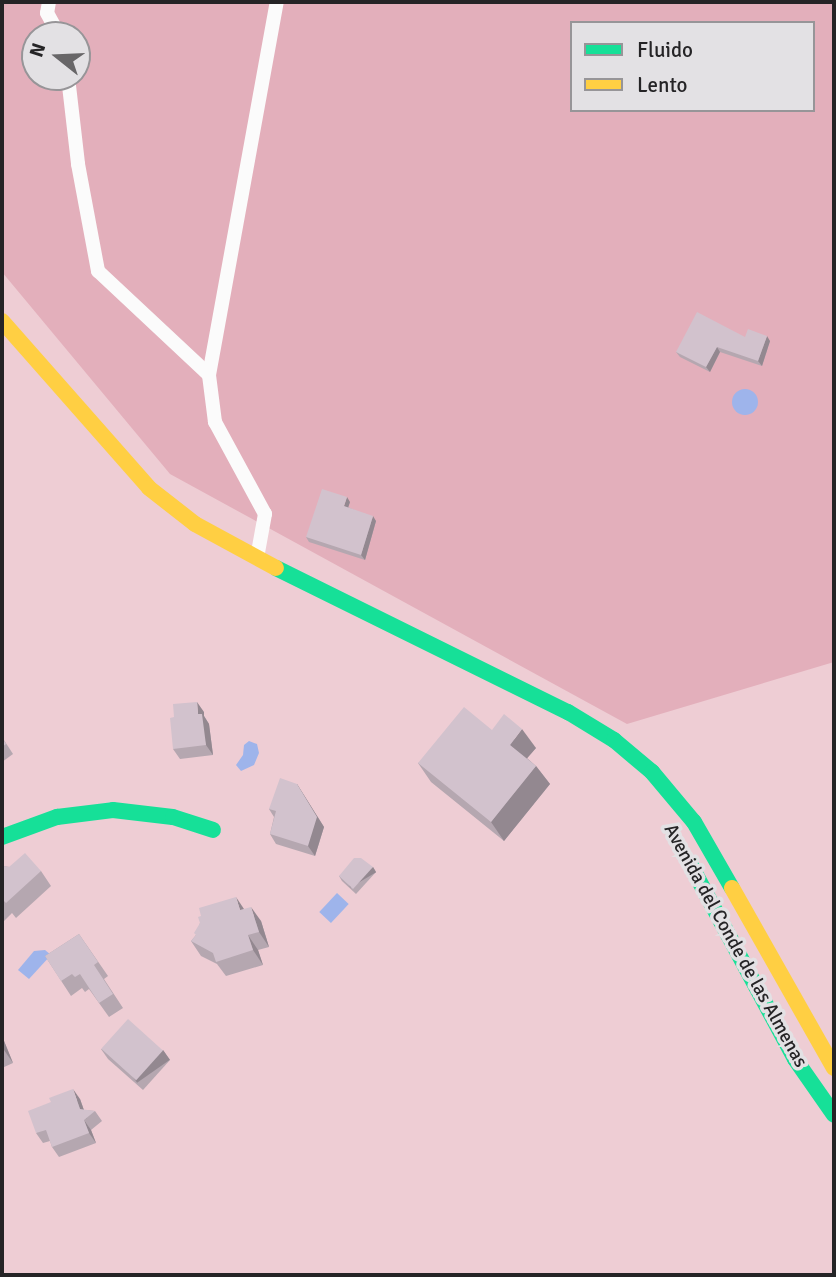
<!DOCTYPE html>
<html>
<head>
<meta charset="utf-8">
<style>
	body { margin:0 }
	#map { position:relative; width:836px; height:1277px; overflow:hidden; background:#e3e2e3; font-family:Signika,sans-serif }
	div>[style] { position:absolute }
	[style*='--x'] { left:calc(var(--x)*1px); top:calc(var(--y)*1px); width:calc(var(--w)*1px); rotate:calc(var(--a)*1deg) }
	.green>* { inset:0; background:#eecdd4 }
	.forest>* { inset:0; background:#e3afbb }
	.water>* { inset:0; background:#9eb4eb; transform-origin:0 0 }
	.round { border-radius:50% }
	.lane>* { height:14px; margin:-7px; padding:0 7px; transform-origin:7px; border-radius:7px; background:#fbfbfb }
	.fast>* { height:16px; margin:-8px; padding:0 8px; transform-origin:8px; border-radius:8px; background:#16e098 }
	.slow>* { height:16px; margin:-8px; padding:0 8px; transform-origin:8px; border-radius:8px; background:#ffcf43 }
	.wall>* { inset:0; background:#b5a7b0 }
	.shaded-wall>* { inset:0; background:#938890; transform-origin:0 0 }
	.building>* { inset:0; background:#d2c2cd; transform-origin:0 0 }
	span { translate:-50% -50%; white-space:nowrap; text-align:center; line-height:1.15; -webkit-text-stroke:7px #e3e1e4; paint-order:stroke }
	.street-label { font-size:19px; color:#252426 }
	.frame { position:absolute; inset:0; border:4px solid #252426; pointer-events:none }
	.legend { position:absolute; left:570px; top:21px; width:245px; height:91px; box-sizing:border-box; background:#e3e1e4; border:2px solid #979598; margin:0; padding:9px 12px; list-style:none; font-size:21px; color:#252426 }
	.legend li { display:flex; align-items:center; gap:14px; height:35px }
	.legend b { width:35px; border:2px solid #979598 }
	.north { position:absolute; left:21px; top:21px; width:70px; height:70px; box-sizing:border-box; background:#e3e1e4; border:2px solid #979598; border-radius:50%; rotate:288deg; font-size:19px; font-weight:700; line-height:28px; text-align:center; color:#252426 }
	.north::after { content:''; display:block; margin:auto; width:24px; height:32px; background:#686668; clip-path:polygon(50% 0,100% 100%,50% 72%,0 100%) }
</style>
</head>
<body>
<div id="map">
	<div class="green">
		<div style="clip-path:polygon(evenodd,2px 2px,834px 2px,834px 1275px,2px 1275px,2px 2px,572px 23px,813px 23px,813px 110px,572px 110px,572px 23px,2px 2px,35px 35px,77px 35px,77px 77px,35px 77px,35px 35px)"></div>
	</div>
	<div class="forest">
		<div style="clip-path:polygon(evenodd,2px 2px,834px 2px,834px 662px,627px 724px,170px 474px,2px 272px,2px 2px,572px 23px,813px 23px,813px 110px,572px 110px,572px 23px,2px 2px,35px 35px,77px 35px,77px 77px,35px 77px,35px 35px)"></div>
	</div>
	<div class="water">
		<div class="round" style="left:732px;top:389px;width:26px;height:26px"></div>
		<div style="clip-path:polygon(249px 741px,257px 744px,259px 753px,254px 765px,241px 771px,236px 765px,243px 755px,244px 745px)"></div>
		<div style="left:337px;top:893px;width:16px;height:26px;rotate:43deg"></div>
		<div style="clip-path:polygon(45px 950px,51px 955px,29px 979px,18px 970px,34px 951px)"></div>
	</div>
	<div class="lane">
		<div style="--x:49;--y:2;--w:11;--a:100"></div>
		<div style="--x:47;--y:13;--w:25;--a:61"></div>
		<div style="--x:68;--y:77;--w:88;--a:83.4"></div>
		<div style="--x:78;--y:164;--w:109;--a:79.4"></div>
		<div style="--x:98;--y:271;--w:152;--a:43.1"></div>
		<div style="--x:257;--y:558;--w:45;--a:-79.7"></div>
		<div style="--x:265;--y:514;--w:105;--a:-118.5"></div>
		<div style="--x:215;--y:422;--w:47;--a:-97.3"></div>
		<div style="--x:209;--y:375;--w:379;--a:-79.7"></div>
	</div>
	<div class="fast">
		<div style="--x:276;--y:568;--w:326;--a:26.3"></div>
		<div style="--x:568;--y:712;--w:54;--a:31.3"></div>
		<div style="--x:614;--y:740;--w:50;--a:40.1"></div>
		<div style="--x:652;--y:772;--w:65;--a:50"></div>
		<div style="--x:694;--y:822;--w:76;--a:60.1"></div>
		<div style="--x:2;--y:837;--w:59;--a:-20"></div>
		<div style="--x:57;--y:817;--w:56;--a:-7.1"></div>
		<div style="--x:113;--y:810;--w:60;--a:6.7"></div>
		<div style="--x:173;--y:817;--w:42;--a:18"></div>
		<div style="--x:689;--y:862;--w:224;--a:61.7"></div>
		<div style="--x:795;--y:1059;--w:68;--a:55.1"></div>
	</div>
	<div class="slow">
		<div style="--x:2;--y:321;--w:222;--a:48.6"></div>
		<div style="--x:149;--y:488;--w:58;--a:38"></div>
		<div style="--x:195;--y:524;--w:92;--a:28.5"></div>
		<div style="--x:732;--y:888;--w:207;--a:60.5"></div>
	</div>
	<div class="wall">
		<div style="clip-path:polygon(745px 337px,770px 341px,762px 366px,720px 352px,710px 372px,680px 357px,676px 352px)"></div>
		<div style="clip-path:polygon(350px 502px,348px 507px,376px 521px,365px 560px,309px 542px,306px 537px)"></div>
		<div style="clip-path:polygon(204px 712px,204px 716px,209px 724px,213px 755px,180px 759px,173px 749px)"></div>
		<div style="clip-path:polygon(492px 730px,536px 748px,527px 758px,536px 766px,550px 784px,504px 841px,431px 782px,418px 763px)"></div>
		<div style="clip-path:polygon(2px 737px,13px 754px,2px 762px)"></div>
		<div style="clip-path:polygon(297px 784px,324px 827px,315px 856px,276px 844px,270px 834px,274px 817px,269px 809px)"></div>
		<div style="clip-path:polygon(2px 866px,41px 871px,51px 886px,16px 918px,12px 913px,2px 923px)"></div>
		<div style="clip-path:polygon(373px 867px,376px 872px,356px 894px,342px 881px,339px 876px)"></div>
		<div style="clip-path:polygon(244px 909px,261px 921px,269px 947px,258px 950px,263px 965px,226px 976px,217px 964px,201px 956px,191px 941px,196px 935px,200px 923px)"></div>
		<div style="clip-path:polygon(79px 934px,108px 976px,104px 979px,123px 1008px,109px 1017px,89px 989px,85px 992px,82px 988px,71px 996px,45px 956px)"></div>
		<div style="clip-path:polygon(2px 1036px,13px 1063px,2px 1068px)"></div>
		<div style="clip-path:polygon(101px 1049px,163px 1050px,170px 1060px,143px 1090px,108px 1059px)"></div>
		<div style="clip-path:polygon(80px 1099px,84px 1110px,95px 1111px,102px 1121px,91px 1130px,96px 1143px,59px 1157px,52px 1147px,50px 1141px,43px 1143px,36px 1133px)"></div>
	</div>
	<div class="shaded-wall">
		<div style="clip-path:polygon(767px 336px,770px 341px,762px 366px,758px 361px)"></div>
		<div style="clip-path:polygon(717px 347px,720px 352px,710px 372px,706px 367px)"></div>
		<div style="clip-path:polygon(347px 497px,350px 502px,347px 511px,344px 506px)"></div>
		<div style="clip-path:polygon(373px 516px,376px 521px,365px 560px,361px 555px)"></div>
		<div style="clip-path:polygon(197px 702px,204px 712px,204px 716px,209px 724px,213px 755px,206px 745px,198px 714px)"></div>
		<div style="clip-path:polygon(522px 729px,536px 748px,523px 763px,510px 745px)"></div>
		<div style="clip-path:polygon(536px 766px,550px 784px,504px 841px,491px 822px)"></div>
		<div style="clip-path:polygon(297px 784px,324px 827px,315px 856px,308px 846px)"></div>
		<div style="left:373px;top:867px;width:6px;height:30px;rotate:59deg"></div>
		<div style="clip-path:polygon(236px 897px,246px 912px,240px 910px)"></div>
		<div style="clip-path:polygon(251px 907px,261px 921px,269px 947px,259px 932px)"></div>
		<div style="clip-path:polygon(248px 935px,258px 950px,263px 965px,253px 950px)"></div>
		<div style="clip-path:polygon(2px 1036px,13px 1063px,4px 1050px,2px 1046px)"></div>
		<div style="left:163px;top:1050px;width:12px;height:40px;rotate:55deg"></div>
		<div style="clip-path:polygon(73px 1089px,80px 1099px,87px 1119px,80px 1109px)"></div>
		<div style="clip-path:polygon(84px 1120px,91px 1130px,96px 1143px,89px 1133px)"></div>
	</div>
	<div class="building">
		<div style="clip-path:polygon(697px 312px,745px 337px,748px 329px,767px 336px,758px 361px,717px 347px,706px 367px,676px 352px)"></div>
		<div style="clip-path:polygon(322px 489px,347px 497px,344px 506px,373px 516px,361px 555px,306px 537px)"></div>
		<div style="clip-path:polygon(197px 702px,198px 714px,202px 714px,206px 745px,173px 749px,170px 718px,174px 717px,173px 704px)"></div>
		<div style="clip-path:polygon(464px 707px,492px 730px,504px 714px,522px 729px,510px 745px,536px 766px,491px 822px,418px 763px)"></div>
		<div style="clip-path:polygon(2px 737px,6px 744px,2px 747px)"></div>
		<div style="clip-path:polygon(280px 778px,297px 784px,317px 817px,308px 846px,270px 834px,276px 811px,269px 809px)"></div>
		<div style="clip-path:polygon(25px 853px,41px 871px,6px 903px,2px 899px,2px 866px,9px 867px)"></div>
		<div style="clip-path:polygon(354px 858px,361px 858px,373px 867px,353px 889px,339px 876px)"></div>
		<div style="clip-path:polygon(236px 897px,240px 910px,251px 907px,259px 932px,248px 935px,253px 950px,216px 962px,213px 953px,191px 941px,196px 935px,194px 933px,200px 923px,198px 917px,201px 916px,199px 908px)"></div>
		<div style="clip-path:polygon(79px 934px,98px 962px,94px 965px,113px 994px,99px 1003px,80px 974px,75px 977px,72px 974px,61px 981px,45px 956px)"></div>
		<div style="left:128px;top:1019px;width:47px;height:40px;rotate:42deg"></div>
		<div style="clip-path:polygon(73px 1089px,80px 1109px,95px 1111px,84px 1120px,89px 1133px,52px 1147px,46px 1130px,36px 1133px,28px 1111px,51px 1102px,49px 1098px)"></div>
	</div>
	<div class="street-label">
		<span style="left:735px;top:946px;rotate:61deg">Avenida del Conde de las Almenas</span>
	</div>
	<div class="frame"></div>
	<ul class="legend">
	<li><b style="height:9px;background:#16e098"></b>Fluido</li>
	<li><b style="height:9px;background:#ffcf43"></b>Lento</li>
	</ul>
	<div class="north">N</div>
</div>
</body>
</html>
